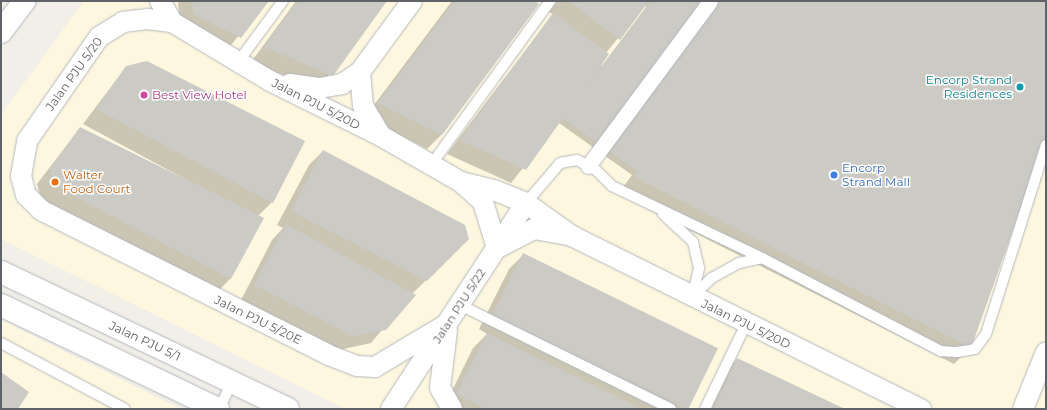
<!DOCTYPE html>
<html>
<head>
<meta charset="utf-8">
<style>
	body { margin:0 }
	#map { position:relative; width:1047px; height:410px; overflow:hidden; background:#f1efe8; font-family:Montserrat,sans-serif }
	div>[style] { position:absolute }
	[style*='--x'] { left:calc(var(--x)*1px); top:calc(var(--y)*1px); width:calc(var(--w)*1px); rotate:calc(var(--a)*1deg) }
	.commercial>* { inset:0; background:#fef7e0 }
	.shadow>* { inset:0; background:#0003 }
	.building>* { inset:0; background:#cccac5; transform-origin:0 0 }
	.roads { filter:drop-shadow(0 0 1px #b5b8bc) drop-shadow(0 0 1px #b5b8bc) }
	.service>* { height:10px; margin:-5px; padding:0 5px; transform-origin:5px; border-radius:5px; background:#fff }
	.pedestrian>* { height:15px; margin:-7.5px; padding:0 7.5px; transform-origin:7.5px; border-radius:7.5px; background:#fff }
	.minor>* { height:20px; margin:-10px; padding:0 10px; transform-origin:10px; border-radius:10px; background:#fff }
	.tertiary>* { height:22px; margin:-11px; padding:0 11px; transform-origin:11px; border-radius:11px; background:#fff }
	.dots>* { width:11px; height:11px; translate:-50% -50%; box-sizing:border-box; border:2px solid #fff; border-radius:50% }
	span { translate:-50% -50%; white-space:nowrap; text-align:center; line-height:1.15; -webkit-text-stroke:3px #fff; paint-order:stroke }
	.street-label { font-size:12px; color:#5f6368 }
	.culture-label { font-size:12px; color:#0d838f }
	.right { translate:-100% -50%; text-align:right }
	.hotel-label { font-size:12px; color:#b23c85 }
	.left { translate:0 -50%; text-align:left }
	.shop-label { font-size:12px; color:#366cbe }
	.food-label { font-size:12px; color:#c56008 }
	.frame { position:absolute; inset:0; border:2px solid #5f6368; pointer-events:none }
</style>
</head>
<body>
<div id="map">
	<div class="commercial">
		<div style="clip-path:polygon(84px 1px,1046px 1px,1046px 409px,346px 409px,1px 239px,1px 115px)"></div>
		<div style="clip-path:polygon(1px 320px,181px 409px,1px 409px)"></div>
	</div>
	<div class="shadow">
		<div style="clip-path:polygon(178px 1px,267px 1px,226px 51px,180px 28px)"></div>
		<div style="clip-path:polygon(296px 1px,386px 1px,318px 89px,251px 62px)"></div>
		<div style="clip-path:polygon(452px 1px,533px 1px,441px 135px,427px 149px,365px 117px)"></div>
		<div style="clip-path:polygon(evenodd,557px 1px,1046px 1px,1046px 134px,970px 348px,954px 364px,618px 194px,632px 175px,559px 123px,511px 183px,447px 154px,553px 14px,549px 12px,557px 1px,645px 5px,646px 7px,601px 67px,606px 53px,645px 5px)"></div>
		<div style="clip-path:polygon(126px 67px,272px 202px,258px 216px,230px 279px,216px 293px,41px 200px,37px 184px,80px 128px,207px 191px,83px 124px)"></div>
		<div style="clip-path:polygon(323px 151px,468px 239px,412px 294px,371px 343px,339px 350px,241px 300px,272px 240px,283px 228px,277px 225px,309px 165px)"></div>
		<div style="clip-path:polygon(523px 255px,716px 350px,687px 409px,443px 409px,473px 348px,487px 334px,479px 329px,509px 269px)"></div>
		<div style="clip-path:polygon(737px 359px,843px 409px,706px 409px,723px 373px)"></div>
	</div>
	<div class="building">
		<div style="clip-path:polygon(192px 1px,269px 1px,241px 38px,194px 14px)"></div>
		<div style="clip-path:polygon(298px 1px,387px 1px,333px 76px,264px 47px)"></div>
		<div style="clip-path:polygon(455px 1px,535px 1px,539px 4px,442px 135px,378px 103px)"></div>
		<div style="clip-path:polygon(568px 1px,649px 1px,620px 40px)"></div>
		<div style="clip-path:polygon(651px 1px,1046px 1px,1046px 137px,971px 348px,634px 177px,638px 172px,563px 118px,526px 170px,460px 140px,553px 13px,609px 54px,585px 89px)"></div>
		<div style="clip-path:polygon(147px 61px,305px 141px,273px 203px,96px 109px,126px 66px)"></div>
		<div style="clip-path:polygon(80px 127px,264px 218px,231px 279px,55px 186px,50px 169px)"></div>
		<div style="clip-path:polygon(323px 150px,465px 225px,469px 239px,427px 281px,291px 211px)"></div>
		<div style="clip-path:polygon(286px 224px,416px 295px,386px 330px,353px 336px,254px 285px)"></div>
		<div style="left:523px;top:253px;width:217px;height:69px;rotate:26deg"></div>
		<div style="clip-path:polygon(487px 333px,642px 409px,486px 409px,456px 394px)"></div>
		<div style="clip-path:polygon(737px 358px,845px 409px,713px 409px)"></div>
		<div style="clip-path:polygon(1px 372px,29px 392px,18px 409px,1px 409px)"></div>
	</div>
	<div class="roads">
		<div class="service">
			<div style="--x:238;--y:62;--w:76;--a:-53.6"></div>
			<div style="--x:431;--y:165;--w:203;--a:-54"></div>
			<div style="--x:526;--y:203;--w:52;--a:-49.6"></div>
			<div style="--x:560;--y:163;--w:17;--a:-10"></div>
			<div style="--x:577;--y:160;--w:21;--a:28"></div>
			<div style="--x:596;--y:170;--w:23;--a:45"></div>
			<div style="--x:612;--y:186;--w:166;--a:25.6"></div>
			<div style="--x:762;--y:258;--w:202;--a:27.5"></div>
			<div style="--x:941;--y:351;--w:16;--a:4"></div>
			<div style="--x:957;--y:352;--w:18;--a:-9"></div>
			<div style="--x:975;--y:349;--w:19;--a:-54"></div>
			<div style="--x:986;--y:334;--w:198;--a:-72.4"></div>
			<div style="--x:663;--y:214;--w:41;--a:43"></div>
			<div style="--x:693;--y:242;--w:27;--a:77"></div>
			<div style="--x:699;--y:268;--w:31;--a:103"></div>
			<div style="--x:692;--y:297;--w:28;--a:-44"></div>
			<div style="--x:712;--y:278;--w:31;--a:-29"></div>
			<div style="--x:739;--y:263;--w:24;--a:-12"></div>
			<div style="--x:460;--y:305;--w:235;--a:26.2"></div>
			<div style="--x:1;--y:343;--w:140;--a:28"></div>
			<div style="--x:219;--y:409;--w:30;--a:-64"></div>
			<div style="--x:705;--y:409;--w:94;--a:-64.2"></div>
		</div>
		<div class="pedestrian">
			<div style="--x:588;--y:166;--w:205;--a:-53.5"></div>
		</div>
		<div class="minor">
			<div style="--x:160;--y:1;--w:24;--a:60"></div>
			<div style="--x:360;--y:72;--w:34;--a:85"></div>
			<div style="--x:363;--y:106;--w:35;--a:59"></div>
			<div style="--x:290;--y:84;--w:30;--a:8"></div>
			<div style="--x:320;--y:88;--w:22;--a:-10"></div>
			<div style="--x:342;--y:84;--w:22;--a:-34"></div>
			<div style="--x:360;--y:72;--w:88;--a:-53.8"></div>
			<div style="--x:461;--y:182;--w:34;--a:14"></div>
			<div style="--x:494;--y:190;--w:35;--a:22"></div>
			<div style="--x:526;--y:203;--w:57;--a:35.7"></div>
			<div style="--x:572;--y:236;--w:390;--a:26.4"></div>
			<div style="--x:447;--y:324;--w:84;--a:149.2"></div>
			<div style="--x:375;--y:367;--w:18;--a:-177"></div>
			<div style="--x:357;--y:366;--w:30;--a:-159"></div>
			<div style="--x:329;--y:355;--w:322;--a:-153.3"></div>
			<div style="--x:41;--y:210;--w:21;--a:-135"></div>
			<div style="--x:26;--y:195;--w:20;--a:-105"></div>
			<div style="--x:21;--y:176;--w:36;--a:-80"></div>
			<div style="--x:27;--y:141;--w:126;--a:-55.3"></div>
			<div style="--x:99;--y:37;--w:28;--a:-32"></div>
			<div style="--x:123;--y:22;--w:24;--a:-7"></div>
			<div style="--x:147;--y:19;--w:25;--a:7"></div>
			<div style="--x:172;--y:22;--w:114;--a:31"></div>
			<div style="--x:270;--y:81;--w:124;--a:26.4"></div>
			<div style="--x:381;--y:136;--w:92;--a:29.9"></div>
			<div style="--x:461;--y:182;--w:30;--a:42"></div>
			<div style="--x:483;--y:202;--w:48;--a:73.1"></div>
			<div style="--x:497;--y:248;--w:42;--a:-27.2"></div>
			<div style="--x:534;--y:229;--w:39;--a:10"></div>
			<div style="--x:447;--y:330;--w:58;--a:96.9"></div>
			<div style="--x:440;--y:388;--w:24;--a:60"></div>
			<div style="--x:391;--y:409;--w:246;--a:-56.8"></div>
			<div style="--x:1023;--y:409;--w:61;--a:-68"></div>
		</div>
		<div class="tertiary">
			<div style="--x:1;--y:32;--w:39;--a:-53"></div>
			<div style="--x:1;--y:272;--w:318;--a:25.5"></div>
			<div style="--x:1;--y:305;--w:241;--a:25.6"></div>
		</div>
	</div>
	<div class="dots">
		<div style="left:1020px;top:87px;background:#0f9aa8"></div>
		<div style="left:144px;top:95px;background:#d1479c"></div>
		<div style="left:834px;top:175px;background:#3f7fe0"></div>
		<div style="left:55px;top:182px;background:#e8710a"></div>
	</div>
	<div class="street-label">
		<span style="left:74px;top:74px;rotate:-54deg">Jalan PJU 5/20</span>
		<span style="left:316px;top:104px;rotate:27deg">Jalan PJU 5/20D</span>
		<span style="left:459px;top:306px;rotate:-57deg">Jalan PJU 5/22</span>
		<span style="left:258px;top:320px;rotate:26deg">Jalan PJU 5/20E</span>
		<span style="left:746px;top:324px;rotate:26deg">Jalan PJU 5/20D</span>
		<span style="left:145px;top:341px;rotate:25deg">Jalan PJU 5/1</span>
	</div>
	<div class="culture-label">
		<span class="right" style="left:1012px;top:87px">Encorp Strand<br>Residences</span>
	</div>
	<div class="hotel-label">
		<span class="left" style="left:152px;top:95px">Best View Hotel</span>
	</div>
	<div class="shop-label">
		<span class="left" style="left:842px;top:175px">Encorp<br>Strand Mall</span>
	</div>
	<div class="food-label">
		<span class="left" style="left:63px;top:182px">Walter<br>Food Court</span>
	</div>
	<div class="frame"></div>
</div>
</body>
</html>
